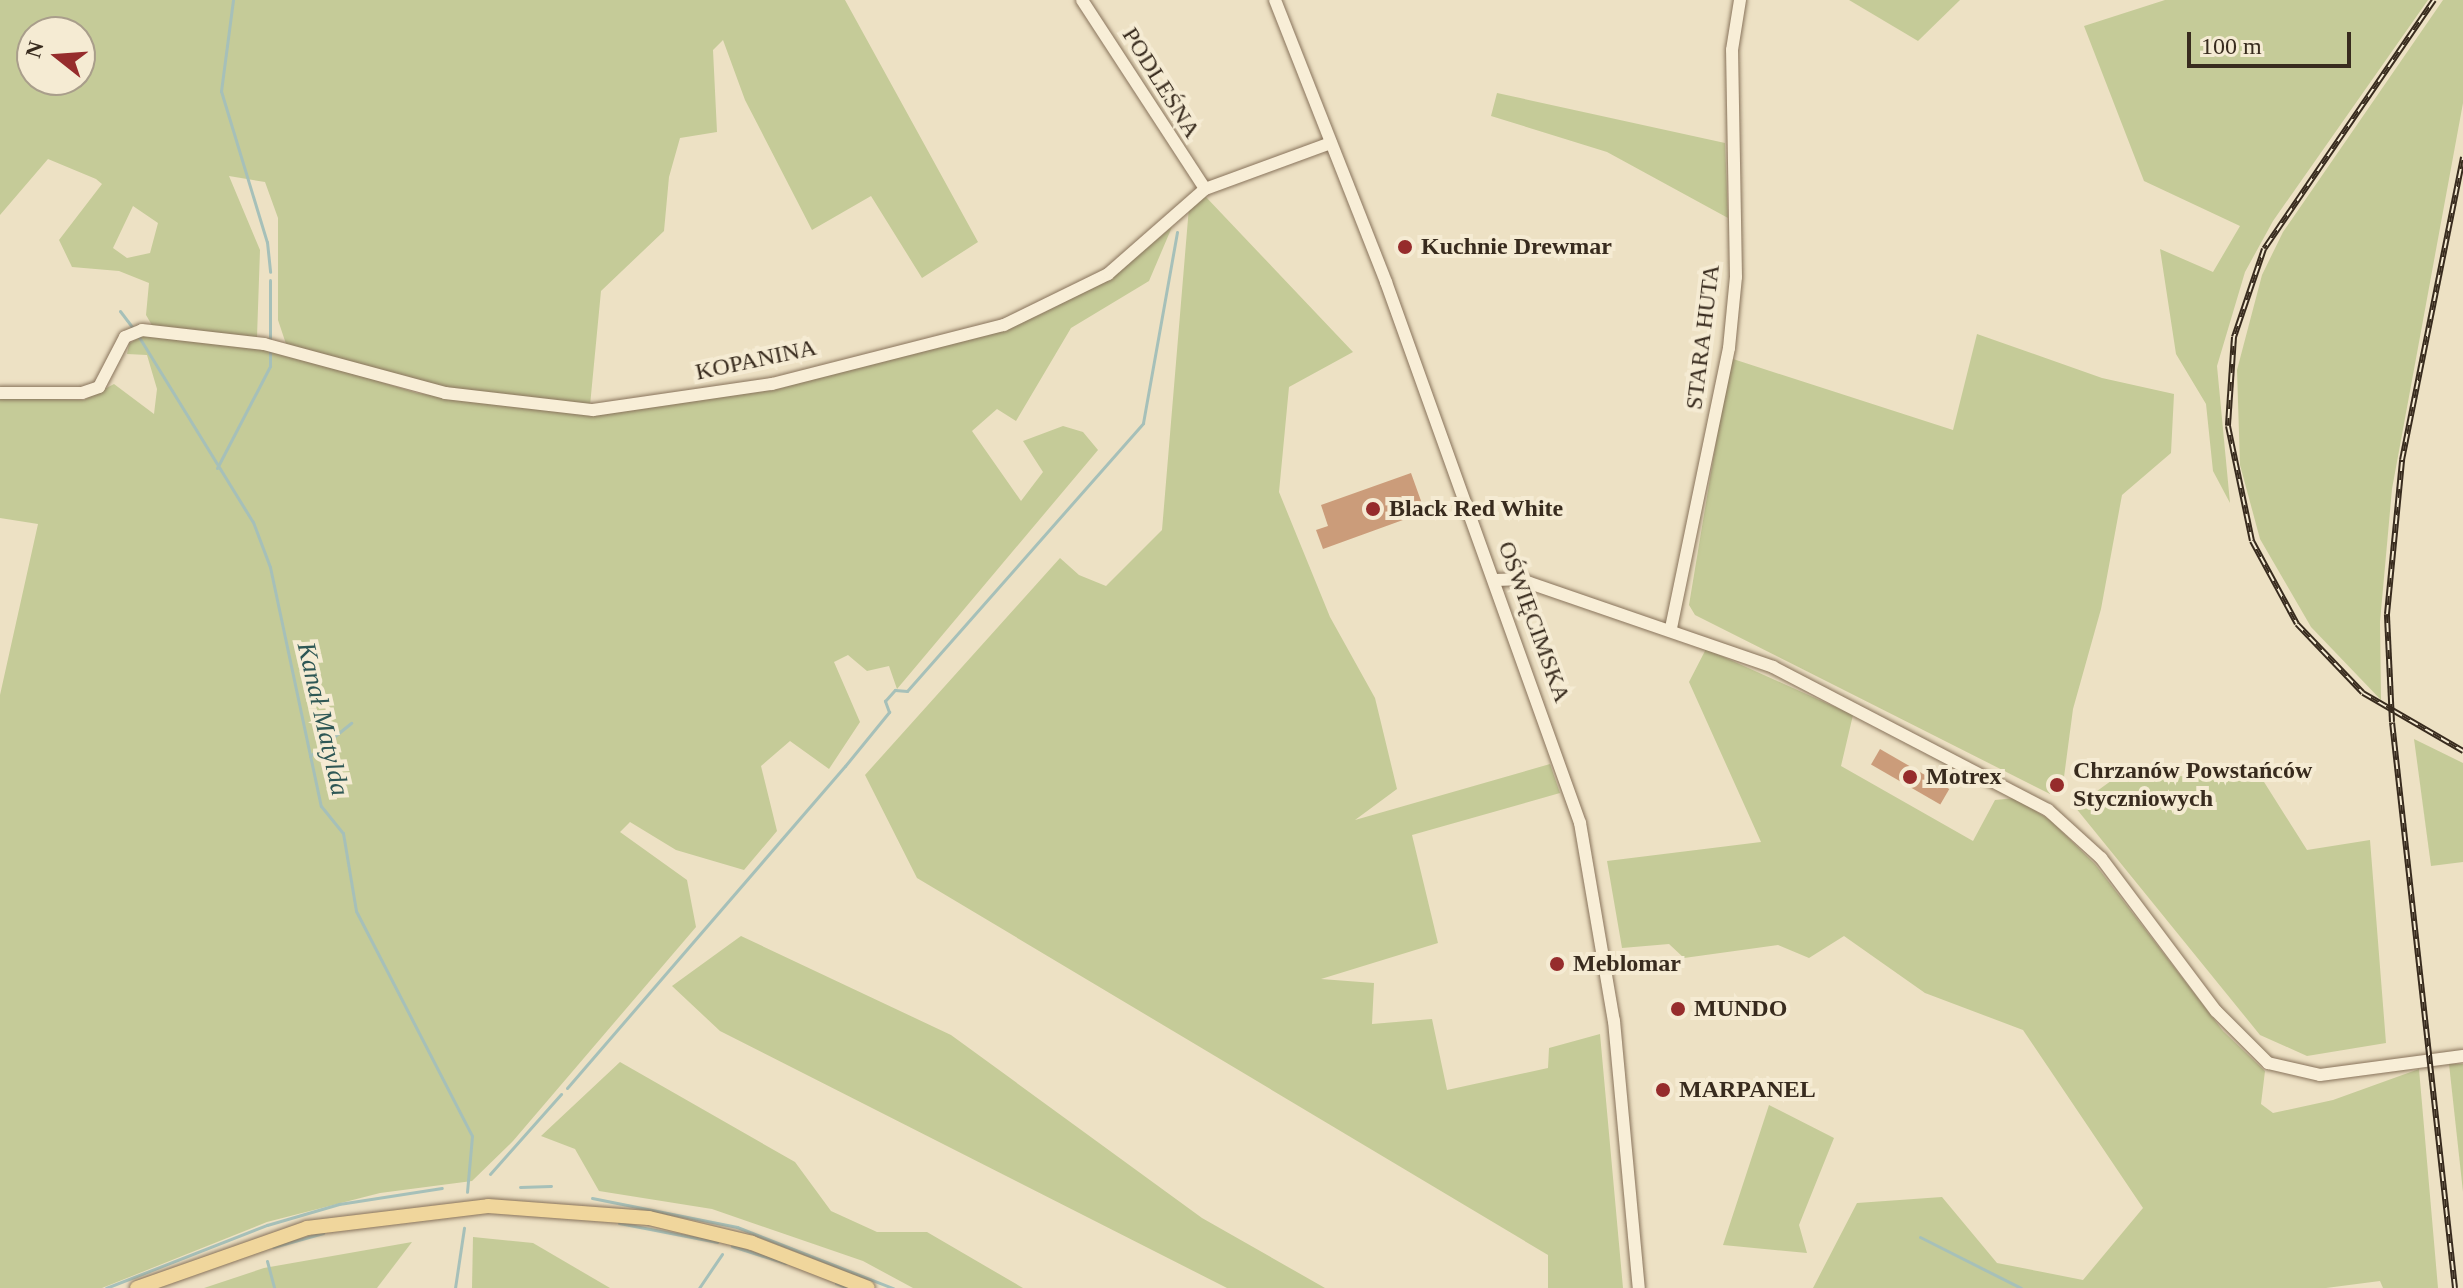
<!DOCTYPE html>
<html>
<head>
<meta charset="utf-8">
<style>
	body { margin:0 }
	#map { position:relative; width:2463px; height:1288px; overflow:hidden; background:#ede1c4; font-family:Georgia,serif }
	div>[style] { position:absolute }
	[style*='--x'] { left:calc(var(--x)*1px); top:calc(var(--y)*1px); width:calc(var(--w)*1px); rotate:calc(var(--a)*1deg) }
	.green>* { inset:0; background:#c5cb98 }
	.stream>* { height:3px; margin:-1.5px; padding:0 1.5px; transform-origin:1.5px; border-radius:1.5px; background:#a6c0b9 }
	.building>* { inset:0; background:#cb9c7a; transform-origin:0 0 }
	.roads { filter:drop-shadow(0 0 2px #88735b) drop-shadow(0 0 2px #88735b) }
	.minor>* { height:12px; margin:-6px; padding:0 6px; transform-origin:6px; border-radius:6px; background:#f8eed7 }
	.major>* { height:14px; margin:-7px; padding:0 7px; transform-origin:7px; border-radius:7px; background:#f0d69c }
	.rail>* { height:6px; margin-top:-3px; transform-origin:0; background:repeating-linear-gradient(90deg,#f5ebd3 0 9px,#382b1e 0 18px); box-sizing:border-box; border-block:2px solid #382b1e }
	.dots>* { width:22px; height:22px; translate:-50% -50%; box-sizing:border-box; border:4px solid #f5ebd3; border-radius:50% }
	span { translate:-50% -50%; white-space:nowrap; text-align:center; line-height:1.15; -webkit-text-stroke:8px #f5ebd3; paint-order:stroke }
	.street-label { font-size:24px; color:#382b1e }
	.poi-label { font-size:24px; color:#382b1e; font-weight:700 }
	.left { translate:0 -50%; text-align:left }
	.water-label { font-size:26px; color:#2e5755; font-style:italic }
	.north { position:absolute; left:16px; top:16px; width:80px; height:80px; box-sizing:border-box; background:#f5ebd3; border:2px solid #a99e8b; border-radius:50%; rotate:287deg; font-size:22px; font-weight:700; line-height:32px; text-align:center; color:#382b1e }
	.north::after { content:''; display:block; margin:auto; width:28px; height:36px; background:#962c2c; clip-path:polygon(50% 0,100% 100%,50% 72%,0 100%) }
	.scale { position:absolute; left:2187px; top:32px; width:164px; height:36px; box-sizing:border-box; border:4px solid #382b1e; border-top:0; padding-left:10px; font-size:24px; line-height:28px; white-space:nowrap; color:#382b1e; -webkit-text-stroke:6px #f5ebd3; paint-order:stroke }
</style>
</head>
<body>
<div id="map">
	<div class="green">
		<div style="clip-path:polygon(evenodd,0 0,845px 0,978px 242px,922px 278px,871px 196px,812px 230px,745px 100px,723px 40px,713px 50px,717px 132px,680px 138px,669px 177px,664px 231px,601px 291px,589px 416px,778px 389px,1039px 315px,1109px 279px,1172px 227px,1149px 281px,1071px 328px,1016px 421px,997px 409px,972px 431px,1021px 501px,1043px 472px,1023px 441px,1063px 426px,1083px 432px,1098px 450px,897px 689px,889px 666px,867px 671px,848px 655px,834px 662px,860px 722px,829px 769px,790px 741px,761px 766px,777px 831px,744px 870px,676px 850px,630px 822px,620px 832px,687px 880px,696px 927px,513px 1141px,472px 1181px,380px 1193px,267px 1222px,102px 1288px,0 1288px,0 695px,38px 524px,0 518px,0 398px,84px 400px,114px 384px,154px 414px,157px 389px,147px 355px,127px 354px,129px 344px,144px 334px,283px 352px,417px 393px,476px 402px,286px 344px,278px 320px,278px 218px,265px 182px,229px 176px,260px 250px,257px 337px,153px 327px,146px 315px,149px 283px,119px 271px,72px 267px,59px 240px,102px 184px,96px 179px,48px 159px,0 215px,0 0,32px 32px,80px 32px,80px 80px,32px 80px,32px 32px,0 0,133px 206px,158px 223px,150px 253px,127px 258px,113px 248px,133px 206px)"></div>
		<div style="clip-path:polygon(1849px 0,1960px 0,1918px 41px)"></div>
		<div style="clip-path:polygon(2165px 0,2428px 0,2273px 221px,2245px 272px,2217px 366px,2230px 503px,2213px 471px,2206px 404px,2176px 354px,2160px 249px,2213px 272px,2240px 226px,2144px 181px,2084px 26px)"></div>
		<div style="clip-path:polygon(2443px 0,2463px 0,2463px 103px,2392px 489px,2380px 622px,2381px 700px,2311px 627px,2260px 539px,2240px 465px,2237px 370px,2262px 275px,2283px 232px)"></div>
		<div style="clip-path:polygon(1497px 93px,1725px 143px,1728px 218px,1607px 152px,1491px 116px)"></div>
		<div style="clip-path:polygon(1205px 196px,1353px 352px,1289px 387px,1279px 492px,1330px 617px,1375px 698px,1397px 789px,1355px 820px,1550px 764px,1560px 793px,1412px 835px,1438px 943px,1321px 979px,1374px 983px,1372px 1024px,1432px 1019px,1447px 1090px,1548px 1068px,1549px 1048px,1600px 1034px,1623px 1288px,1548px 1288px,1548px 1255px,917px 878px,865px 775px,1060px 558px,1079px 575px,1106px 586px,1162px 530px,1189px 207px)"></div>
		<div style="clip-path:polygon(1977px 334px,2102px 378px,2174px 394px,2171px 453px,2122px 495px,2101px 609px,2073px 709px,2064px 777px,2050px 794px,1695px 615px,1689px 605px,1730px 358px,1953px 430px)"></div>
		<div style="clip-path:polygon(1706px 649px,1853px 715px,1841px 766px,1973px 841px,1995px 800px,2015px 798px,2050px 820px,2095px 864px,2223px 1031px,2265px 1071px,2261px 1104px,2273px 1113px,2333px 1100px,2419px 1069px,2438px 1288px,2383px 1288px,2380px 1281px,2326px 1288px,1813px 1288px,1857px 1203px,1942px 1197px,1997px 1263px,2083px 1280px,2143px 1208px,2023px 1030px,1925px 993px,1844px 936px,1809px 958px,1778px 945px,1684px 958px,1669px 944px,1622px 948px,1607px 861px,1761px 842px,1689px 682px)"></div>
		<div style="clip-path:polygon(2414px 739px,2463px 763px,2463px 862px,2431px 866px)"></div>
		<div style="clip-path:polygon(2259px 774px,2307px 850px,2370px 840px,2386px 1043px,2307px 1056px,2260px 1035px,2075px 807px,2115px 778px)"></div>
		<div style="clip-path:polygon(741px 936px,951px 1035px,1202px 1218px,1325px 1288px,1227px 1288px,720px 1031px,672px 986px)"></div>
		<div style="clip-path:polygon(620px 1062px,795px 1162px,831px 1211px,877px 1232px,927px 1232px,1023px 1288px,913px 1288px,863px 1261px,712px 1209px,599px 1191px,575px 1149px,541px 1136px)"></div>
		<div style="clip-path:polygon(2449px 1064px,2463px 1064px,2463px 1192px)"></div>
		<div style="clip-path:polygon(1769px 1105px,1834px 1138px,1799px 1225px,1807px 1253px,1723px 1245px)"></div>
		<div style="clip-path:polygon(473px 1237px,533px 1243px,610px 1288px,472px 1288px)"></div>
		<div style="clip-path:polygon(412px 1242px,377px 1288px,204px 1288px,264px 1268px)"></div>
	</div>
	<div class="stream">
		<div style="--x:233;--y:0;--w:92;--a:97.5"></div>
		<div style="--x:221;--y:91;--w:158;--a:73.1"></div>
		<div style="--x:267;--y:242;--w:30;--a:84"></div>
		<div style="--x:270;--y:280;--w:60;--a:90"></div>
		<div style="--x:120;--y:311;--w:25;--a:53"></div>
		<div style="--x:139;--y:337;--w:217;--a:58.4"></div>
		<div style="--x:253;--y:522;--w:48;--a:69.3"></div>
		<div style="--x:270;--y:567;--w:244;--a:78"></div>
		<div style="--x:321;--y:806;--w:35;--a:51"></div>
		<div style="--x:343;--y:833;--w:79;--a:80.5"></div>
		<div style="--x:356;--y:911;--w:253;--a:62.7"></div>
		<div style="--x:472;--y:1136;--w:56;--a:95.1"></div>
		<div style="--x:217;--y:468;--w:115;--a:-62.5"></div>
		<div style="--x:270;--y:366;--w:18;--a:-90"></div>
		<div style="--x:310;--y:756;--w:53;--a:-38.8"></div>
		<div style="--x:567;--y:1088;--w:425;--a:-49.2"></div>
		<div style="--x:845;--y:766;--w:70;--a:-50.8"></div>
		<div style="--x:889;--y:712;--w:12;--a:-110"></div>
		<div style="--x:885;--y:701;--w:15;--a:-48"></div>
		<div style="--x:895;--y:690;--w:12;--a:5"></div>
		<div style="--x:907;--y:691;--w:357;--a:-48.6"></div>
		<div style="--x:1143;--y:423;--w:194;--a:-79.9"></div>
		<div style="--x:490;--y:1174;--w:107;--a:-48.4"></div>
		<div style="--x:520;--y:1187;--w:31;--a:-2"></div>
		<div style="--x:592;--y:1198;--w:148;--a:11.3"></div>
		<div style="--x:737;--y:1227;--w:168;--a:21.4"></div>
		<div style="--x:619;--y:1223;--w:100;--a:11"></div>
		<div style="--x:1920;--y:1237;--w:113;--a:26.8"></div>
		<div style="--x:732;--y:1246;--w:56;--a:17.8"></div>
		<div style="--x:273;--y:1247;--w:52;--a:-15.6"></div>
		<div style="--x:267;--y:1261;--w:28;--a:75"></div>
		<div style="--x:836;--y:1283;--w:13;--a:23"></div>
		<div style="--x:106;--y:1288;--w:173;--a:-21.4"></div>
		<div style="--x:267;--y:1225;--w:75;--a:-16.3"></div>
		<div style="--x:339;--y:1204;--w:104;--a:-8.8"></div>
		<div style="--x:455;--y:1288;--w:61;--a:-81.5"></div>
		<div style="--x:699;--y:1288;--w:41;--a:-55.9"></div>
	</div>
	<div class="building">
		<div style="clip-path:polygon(1411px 473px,1425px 512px,1323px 549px,1316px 530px,1328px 526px,1321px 505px)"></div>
		<div style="left:1880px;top:749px;width:80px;height:18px;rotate:30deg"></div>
	</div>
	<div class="roads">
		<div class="minor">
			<div style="--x:1082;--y:0;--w:225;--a:56.9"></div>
			<div style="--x:1275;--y:0;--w:303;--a:68.5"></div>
			<div style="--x:1386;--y:282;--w:575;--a:70.27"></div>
			<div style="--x:1580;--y:823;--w:201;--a:80.3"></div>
			<div style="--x:1614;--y:1021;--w:268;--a:84.7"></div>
			<div style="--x:0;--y:393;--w:82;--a:0"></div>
			<div style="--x:82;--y:393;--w:18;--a:-19"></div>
			<div style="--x:99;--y:387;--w:56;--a:-62.5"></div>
			<div style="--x:125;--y:337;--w:18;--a:-22"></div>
			<div style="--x:142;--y:330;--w:123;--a:6.5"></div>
			<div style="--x:264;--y:344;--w:188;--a:15.1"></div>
			<div style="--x:445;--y:393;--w:149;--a:6.6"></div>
			<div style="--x:593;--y:410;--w:181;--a:-8.3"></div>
			<div style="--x:772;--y:384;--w:239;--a:-14.3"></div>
			<div style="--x:1004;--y:325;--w:116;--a:-26.1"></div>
			<div style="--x:1108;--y:274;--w:129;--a:-41.2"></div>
			<div style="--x:1205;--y:189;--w:134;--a:-20.1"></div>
			<div style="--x:1495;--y:580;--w:23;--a:-2"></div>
			<div style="--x:1518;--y:579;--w:270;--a:19"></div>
			<div style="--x:1773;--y:667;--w:310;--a:27.5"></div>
			<div style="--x:2048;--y:810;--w:72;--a:42.2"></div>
			<div style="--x:2101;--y:858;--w:191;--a:53.1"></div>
			<div style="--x:2216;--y:1011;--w:74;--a:45"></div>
			<div style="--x:2268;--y:1063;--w:53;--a:13"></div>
			<div style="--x:2320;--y:1075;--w:144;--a:-7.6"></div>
			<div style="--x:1671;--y:628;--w:286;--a:-78.3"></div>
			<div style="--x:1729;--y:348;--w:71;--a:-84.4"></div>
			<div style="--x:1736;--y:277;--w:227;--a:-91"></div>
			<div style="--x:1732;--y:50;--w:51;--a:-80.9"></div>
		</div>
		<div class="major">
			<div style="--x:137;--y:1288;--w:180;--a:-19.4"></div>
			<div style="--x:307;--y:1228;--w:182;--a:-6.9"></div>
			<div style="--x:488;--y:1206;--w:161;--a:4.3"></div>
			<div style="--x:649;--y:1218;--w:106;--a:13.6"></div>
			<div style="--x:752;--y:1243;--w:124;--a:21.2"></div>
		</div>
	</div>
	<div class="rail">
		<div style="--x:2434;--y:0;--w:301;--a:124.3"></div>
		<div style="--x:2264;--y:249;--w:93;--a:108.8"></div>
		<div style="--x:2234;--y:337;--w:89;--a:93.9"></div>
		<div style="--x:2228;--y:426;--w:117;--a:78.2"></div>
		<div style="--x:2252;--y:541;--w:94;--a:61.5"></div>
		<div style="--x:2297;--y:624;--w:95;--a:46.3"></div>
		<div style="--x:2363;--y:693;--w:116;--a:30.1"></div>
		<div style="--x:2455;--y:1288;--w:569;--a:-96.35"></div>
		<div style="--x:2392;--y:722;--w:108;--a:-92.7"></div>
		<div style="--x:2387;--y:614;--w:155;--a:-84.4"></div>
		<div style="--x:2402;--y:460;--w:309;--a:-78.6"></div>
	</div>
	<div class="dots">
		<div style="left:1405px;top:247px;background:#962c2c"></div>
		<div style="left:1373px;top:509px;background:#962c2c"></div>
		<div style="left:1910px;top:777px;background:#962c2c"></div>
		<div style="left:2057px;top:785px;background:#962c2c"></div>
		<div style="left:1557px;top:964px;background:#962c2c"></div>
		<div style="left:1678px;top:1009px;background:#962c2c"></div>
		<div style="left:1663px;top:1090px;background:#962c2c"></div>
	</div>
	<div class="street-label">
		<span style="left:1161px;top:83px;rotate:58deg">PODLEŚNA</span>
		<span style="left:1703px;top:337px;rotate:-83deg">STARA HUTA</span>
		<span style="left:756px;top:360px;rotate:-12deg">KOPANINA</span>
		<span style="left:1534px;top:622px;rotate:70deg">OŚWIĘCIMSKA</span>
	</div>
	<div class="poi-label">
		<span class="left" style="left:1421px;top:247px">Kuchnie Drewmar</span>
		<span class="left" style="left:1389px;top:509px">Black Red White</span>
		<span class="left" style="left:2073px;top:785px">Chrzanów Powstańców<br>Styczniowych</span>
		<span class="left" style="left:1926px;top:777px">Motrex</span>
		<span class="left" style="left:1573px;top:964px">Meblomar</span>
		<span class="left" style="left:1694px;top:1009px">MUNDO</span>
		<span class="left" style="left:1679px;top:1090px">MARPANEL</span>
	</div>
	<div class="water-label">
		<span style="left:323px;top:719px;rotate:77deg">Kanał Matylda</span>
	</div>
	<div class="north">N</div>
	<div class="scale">100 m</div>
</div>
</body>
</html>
